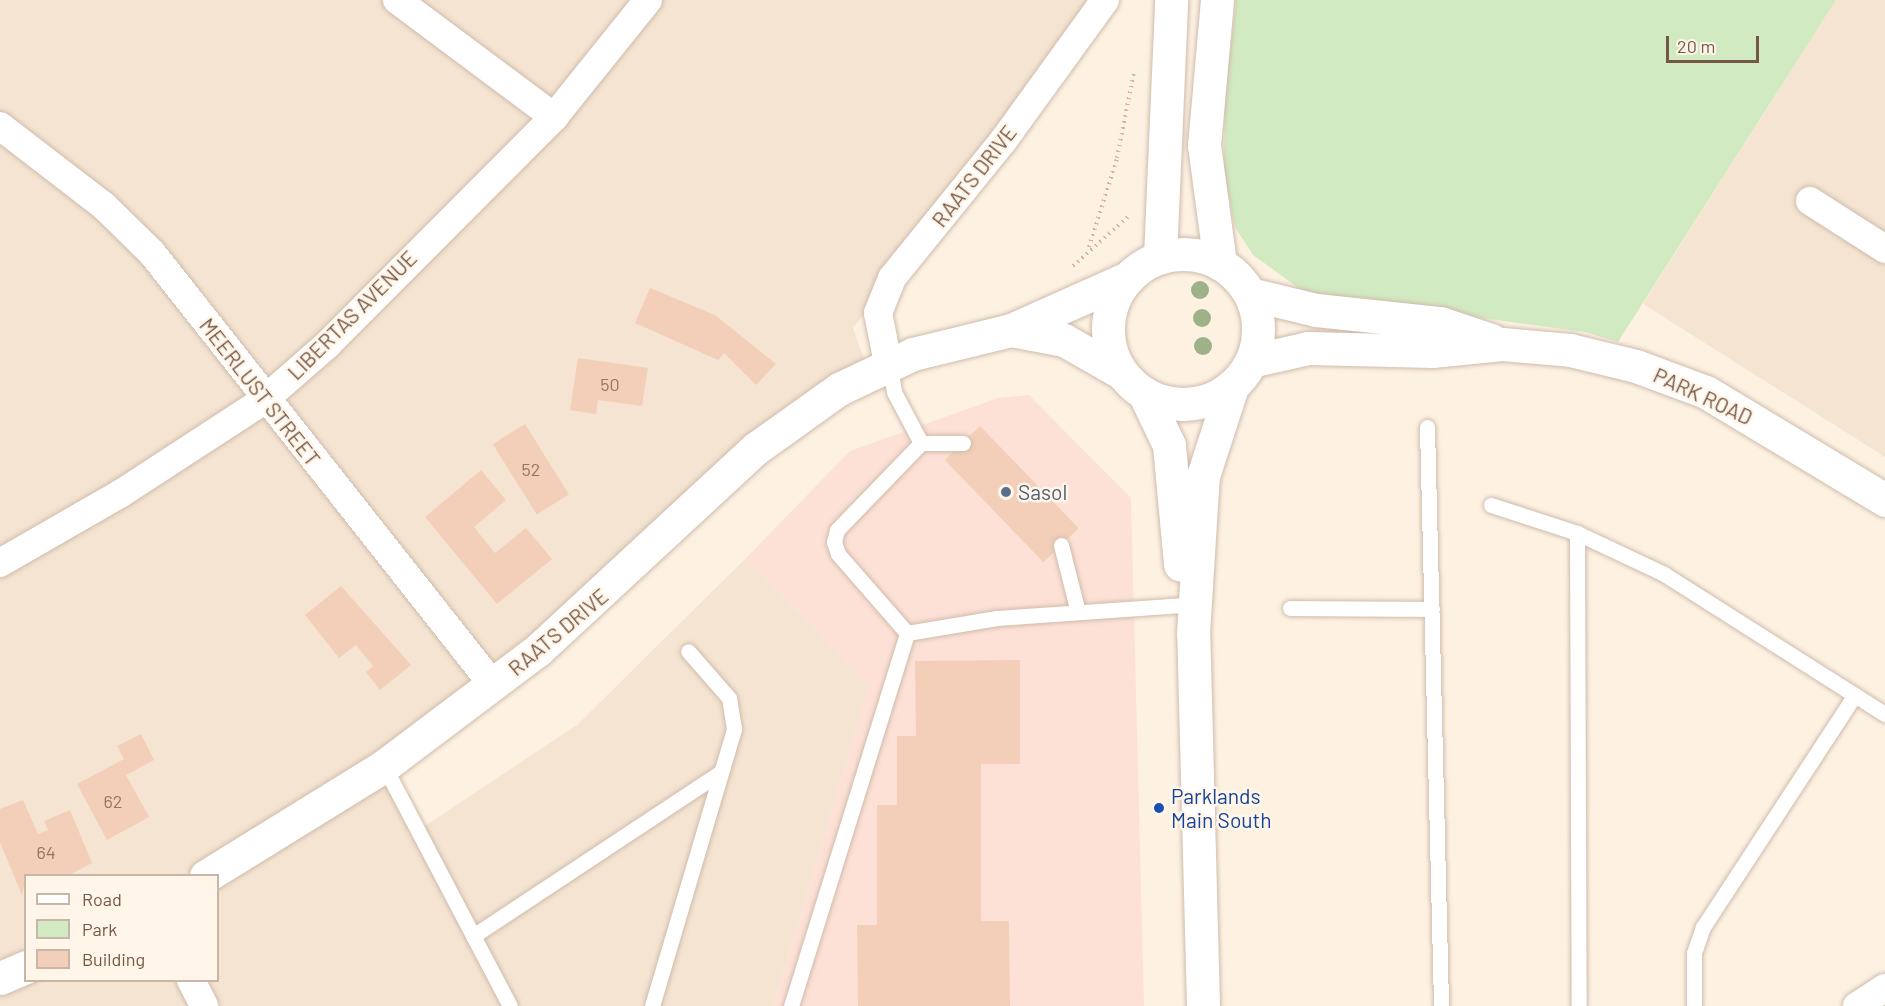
<!DOCTYPE html>
<html>
<head>
<meta charset="utf-8">
<style>
	body { margin:0 }
	#map { position:relative; width:1885px; height:1006px; overflow:hidden; background:#fdf2e2; font-family:Barlow,sans-serif }
	div>[style] { position:absolute }
	[style*='--x'] { left:calc(var(--x)*1px); top:calc(var(--y)*1px); width:calc(var(--w)*1px); rotate:calc(var(--a)*1deg) }
	.residential>* { inset:0; background:#f4e4d1 }
	.commercial>* { inset:0; background:#fde1d6 }
	.green>* { inset:0; background:#d2eac1 }
	.building>* { inset:0; background:#f3cfb9; transform-origin:0 0 }
	.path>* { height:4px; margin-top:-2px; transform-origin:0; background:repeating-linear-gradient(90deg,#d7b39d 0 1.5px,transparent 0 6px) }
	.roads { filter:drop-shadow(0 0 2px #d0bbac) drop-shadow(0 0 2px #d0bbac) }
	.lane>* { height:15px; margin:-7.5px; padding:0 7.5px; transform-origin:7.5px; border-radius:7.5px; background:#fff }
	.street>* { height:28px; margin:-14px; padding:0 14px; transform-origin:14px; border-radius:14px; background:#fff }
	.secondary>* { height:33px; margin:-16.5px; padding:0 16.5px; transform-origin:16.5px; border-radius:16.5px; background:#fff }
	.secondary>.ring { margin:-16.5px; padding:0; box-sizing:content-box; background:none; border:33px solid #fff; border-radius:50% }
	.trees>* { width:18px; height:18px; margin:-9px; border-radius:50%; background:#9fb189 }
	.dots>* { width:16px; height:16px; translate:-50% -50%; box-sizing:border-box; border:3px solid #fff6e9; border-radius:50% }
	span { translate:-50% -50%; white-space:nowrap; text-align:center; line-height:1.15; -webkit-text-stroke:5px #fff6e9; paint-order:stroke }
	.number-label { font-size:18px; color:#947564 }
	.number-label span { -webkit-text-stroke-width:0 }
	.street-label { font-size:21px; color:#755748 }
	.service-label { font-size:21px; color:#4e5e75 }
	.left { translate:0 -50%; text-align:left }
	.transit-label { font-size:21px; color:#164399 }
	.legend { position:absolute; left:24px; top:874px; width:195px; height:108px; box-sizing:border-box; background:#fff6e9; border:2px solid #c8b6a9; margin:0; padding:8px 10px; list-style:none; font-size:18px; color:#755748 }
	.legend li { display:flex; align-items:center; gap:12px; height:30px }
	.legend b { width:30px; border:2px solid #c8b6a9 }
	.scale { position:absolute; left:1666px; top:36px; width:93px; height:27px; box-sizing:border-box; border:3px solid #755748; border-top:0; padding-left:8px; font-size:18px; line-height:21px; white-space:nowrap; color:#755748; -webkit-text-stroke:4px #fff6e9; paint-order:stroke }
</style>
</head>
<body>
<div id="map">
	<div class="residential">
		<div style="clip-path:polygon(evenodd,0 0,1097px 0,1002px 140px,853px 328px,868px 370px,387px 767px,420px 829px,577px 725px,746px 558px,869px 686px,773px 1006px,0 1006px,0 0,26px 876px,218px 876px,218px 980px,26px 980px,26px 876px)"></div>
		<div style="clip-path:polygon(1836px 0,1885px 0,1885px 457px,1643px 304px)"></div>
	</div>
	<div class="commercial">
		<div style="clip-path:polygon(1029px 395px,1131px 498px,1144px 1006px,773px 1006px,869px 686px,746px 558px,850px 451px,998px 398px)"></div>
	</div>
	<div class="green">
		<div style="clip-path:polygon(1236px 0,1836px 0,1618px 342px,1585px 332px,1332px 298px,1300px 289px,1253px 255px,1235px 227px,1224px 173px,1225px 95px)"></div>
	</div>
	<div class="building">
		<div style="clip-path:polygon(650px 288px,715px 315px,776px 364px,756px 385px,724px 353px,718px 360px,635px 323px)"></div>
		<div style="clip-path:polygon(578px 358px,648px 368px,642px 406px,598px 400px,596px 414px,570px 410px)"></div>
		<div style="left:525px;top:424px;width:83px;height:38px;rotate:58deg"></div>
		<div style="left:980px;top:426px;width:142px;height:49px;rotate:46deg"></div>
		<div style="clip-path:polygon(481px 470px,506px 500px,474px 527px,495px 553px,526px 528px,552px 559px,497px 604px,425px 517px)"></div>
		<div style="clip-path:polygon(341px 586px,411px 665px,380px 690px,366px 672px,373px 666px,356px 645px,339px 658px,305px 615px)"></div>
		<div style="clip-path:polygon(1020px 660px,1020px 764px,981px 764px,981px 921px,1009px 921px,1010px 1006px,858px 1006px,857px 925px,877px 925px,877px 805px,897px 805px,897px 736px,916px 736px,915px 661px)"></div>
		<div style="clip-path:polygon(141px 734px,154px 760px,126px 775px,149px 817px,107px 840px,77px 784px,124px 759px,117px 746px)"></div>
		<div style="clip-path:polygon(23px 800px,38px 834px,48px 830px,44px 821px,70px 810px,92px 863px,67px 876px,26px 876px,22px 895px,0 842px,0 809px)"></div>
	</div>
	<div class="path">
		<div style="--x:1089;--y:247;--w:93;--a:-72.5"></div>
		<div style="--x:1117;--y:158;--w:89;--a:-78.9"></div>
		<div style="--x:1073;--y:266;--w:76;--a:-41.8"></div>
	</div>
	<div class="roads">
		<div class="lane">
			<div style="--x:889;--y:363;--w:29;--a:80"></div>
			<div style="--x:894;--y:392;--w:58;--a:62.1"></div>
			<div style="--x:921;--y:443;--w:42;--a:0"></div>
			<div style="--x:1427;--y:427;--w:579;--a:88.61"></div>
			<div style="--x:1491;--y:505;--w:90;--a:18"></div>
			<div style="--x:1577;--y:533;--w:473;--a:89.8"></div>
			<div style="--x:1577;--y:533;--w:96;--a:25.2"></div>
			<div style="--x:1664;--y:574;--w:262;--a:32.4"></div>
			<div style="--x:1061;--y:545;--w:69;--a:75.8"></div>
			<div style="--x:1290;--y:608;--w:142;--a:0.4"></div>
			<div style="--x:907;--y:633;--w:91;--a:-9.5"></div>
			<div style="--x:997;--y:618;--w:199;--a:-4"></div>
			<div style="--x:907;--y:633;--w:105;--a:-131.1"></div>
			<div style="--x:838;--y:554;--w:13;--a:-108"></div>
			<div style="--x:834;--y:542;--w:12;--a:-76"></div>
			<div style="--x:837;--y:530;--w:121;--a:-46"></div>
			<div style="--x:384;--y:766;--w:271;--a:62.3"></div>
			<div style="--x:473;--y:936;--w:295;--a:-33.5"></div>
			<div style="--x:652;--y:1006;--w:289;--a:-73.5"></div>
			<div style="--x:734;--y:729;--w:31;--a:-99"></div>
			<div style="--x:729;--y:698;--w:62;--a:-131.1"></div>
			<div style="--x:791;--y:1006;--w:391;--a:-72.7"></div>
			<div style="--x:1694;--y:1006;--w:53;--a:-90"></div>
			<div style="--x:1694;--y:953;--w:28;--a:-71"></div>
			<div style="--x:1703;--y:927;--w:277;--a:-56.8"></div>
		</div>
		<div class="street">
			<div style="--x:397;--y:0;--w:196;--a:36.7"></div>
			<div style="--x:0;--y:126;--w:131;--a:37.6"></div>
			<div style="--x:104;--y:206;--w:67;--a:44.4"></div>
			<div style="--x:152;--y:253;--w:550;--a:51.71"></div>
			<div style="--x:1810;--y:201;--w:89;--a:32.6"></div>
			<div style="--x:888;--y:363;--w:51;--a:-101.3"></div>
			<div style="--x:878;--y:313;--w:38;--a:-68"></div>
			<div style="--x:892;--y:278;--w:176;--a:-51"></div>
			<div style="--x:1003;--y:141;--w:174;--a:-54.1"></div>
			<div style="--x:0;--y:563;--w:138;--a:-29.9"></div>
			<div style="--x:120;--y:494;--w:172;--a:-33.1"></div>
			<div style="--x:264;--y:400;--w:84;--a:-41.1"></div>
			<div style="--x:327;--y:345;--w:322;--a:-45.1"></div>
			<div style="--x:554;--y:117;--w:150;--a:-51.2"></div>
			<div style="--x:191;--y:980;--w:29;--a:63"></div>
			<div style="--x:1857;--y:1006;--w:33;--a:-33"></div>
		</div>
		<div class="secondary">
			<div style="--x:1217;--y:0;--w:146;--a:95.1"></div>
			<div style="--x:1204;--y:145;--w:120;--a:82.3"></div>
			<div class="ring" style="left:1108px;top:254px;width:117px;height:117px"></div>
			<div style="--x:1160;--y:257;--w:257;--a:-87.5"></div>
			<div style="--x:1250;--y:294;--w:68;--a:13.6"></div>
			<div style="--x:1316;--y:310;--w:125;--a:6"></div>
			<div style="--x:1440;--y:323;--w:54;--a:18.4"></div>
			<div style="--x:1011;--y:330;--w:54;--a:10.7"></div>
			<div style="--x:1064;--y:340;--w:64;--a:29.7"></div>
			<div style="--x:1251;--y:361;--w:58;--a:-12.8"></div>
			<div style="--x:1308;--y:348;--w:124;--a:1.4"></div>
			<div style="--x:1432;--y:351;--w:70;--a:-5.7"></div>
			<div style="--x:1502;--y:344;--w:68;--a:5"></div>
			<div style="--x:1570;--y:350;--w:68;--a:13.6"></div>
			<div style="--x:1636;--y:366;--w:75;--a:20.4"></div>
			<div style="--x:1706;--y:392;--w:209;--a:31.1"></div>
			<div style="--x:1145;--y:395;--w:55;--a:64.4"></div>
			<div style="--x:1169;--y:445;--w:120;--a:84.7"></div>
			<div style="--x:206;--y:876;--w:209;--a:-31.7"></div>
			<div style="--x:384;--y:766;--w:193;--a:-37"></div>
			<div style="--x:538;--y:650;--w:296;--a:-42.8"></div>
			<div style="--x:755;--y:449;--w:103;--a:-35.5"></div>
			<div style="--x:839;--y:389;--w:82;--a:-25.3"></div>
			<div style="--x:913;--y:354;--w:101;--a:-13.8"></div>
			<div style="--x:1011;--y:330;--w:128;--a:-24"></div>
			<div style="--x:0;--y:978;--w:28;--a:-23"></div>
			<div style="--x:1203;--y:1006;--w:373;--a:-91.5"></div>
			<div style="--x:1193;--y:633;--w:157;--a:-86.4"></div>
			<div style="--x:1203;--y:476;--w:94;--a:-72"></div>
		</div>
	</div>
	<div class="trees">
		<div style="left:1200px;top:290px"></div>
		<div style="left:1202px;top:318px"></div>
		<div style="left:1203px;top:346px"></div>
	</div>
	<div class="dots">
		<div style="left:1006px;top:492px;background:#5c6f8a"></div>
		<div style="left:1159px;top:808px;background:#1a4fb4"></div>
	</div>
	<div class="number-label">
		<span style="left:610px;top:384px">50</span>
		<span style="left:531px;top:469px">52</span>
		<span style="left:113px;top:801px">62</span>
		<span style="left:46px;top:852px">64</span>
	</div>
	<div class="street-label">
		<span style="left:974px;top:176px;rotate:-52deg">RAATS DRIVE</span>
		<span style="left:352px;top:315px;rotate:-45deg">LIBERTAS AVENUE</span>
		<span style="left:260px;top:392px;rotate:52deg">MEERLUST STREET</span>
		<span style="left:1703px;top:396px;rotate:25deg">PARK ROAD</span>
		<span style="left:558px;top:632px;rotate:-40deg">RAATS DRIVE</span>
	</div>
	<div class="service-label">
		<span class="left" style="left:1018px;top:492px">Sasol</span>
	</div>
	<div class="transit-label">
		<span class="left" style="left:1171px;top:808px">Parklands<br>Main South</span>
	</div>
	<ul class="legend">
	<li><b style="height:8px;background:#fff"></b>Road</li>
	<li><b style="height:16px;background:#d2eac1"></b>Park</li>
	<li><b style="height:16px;background:#f3cfb9"></b>Building</li>
	</ul>
	<div class="scale">20 m</div>
</div>
</body>
</html>
